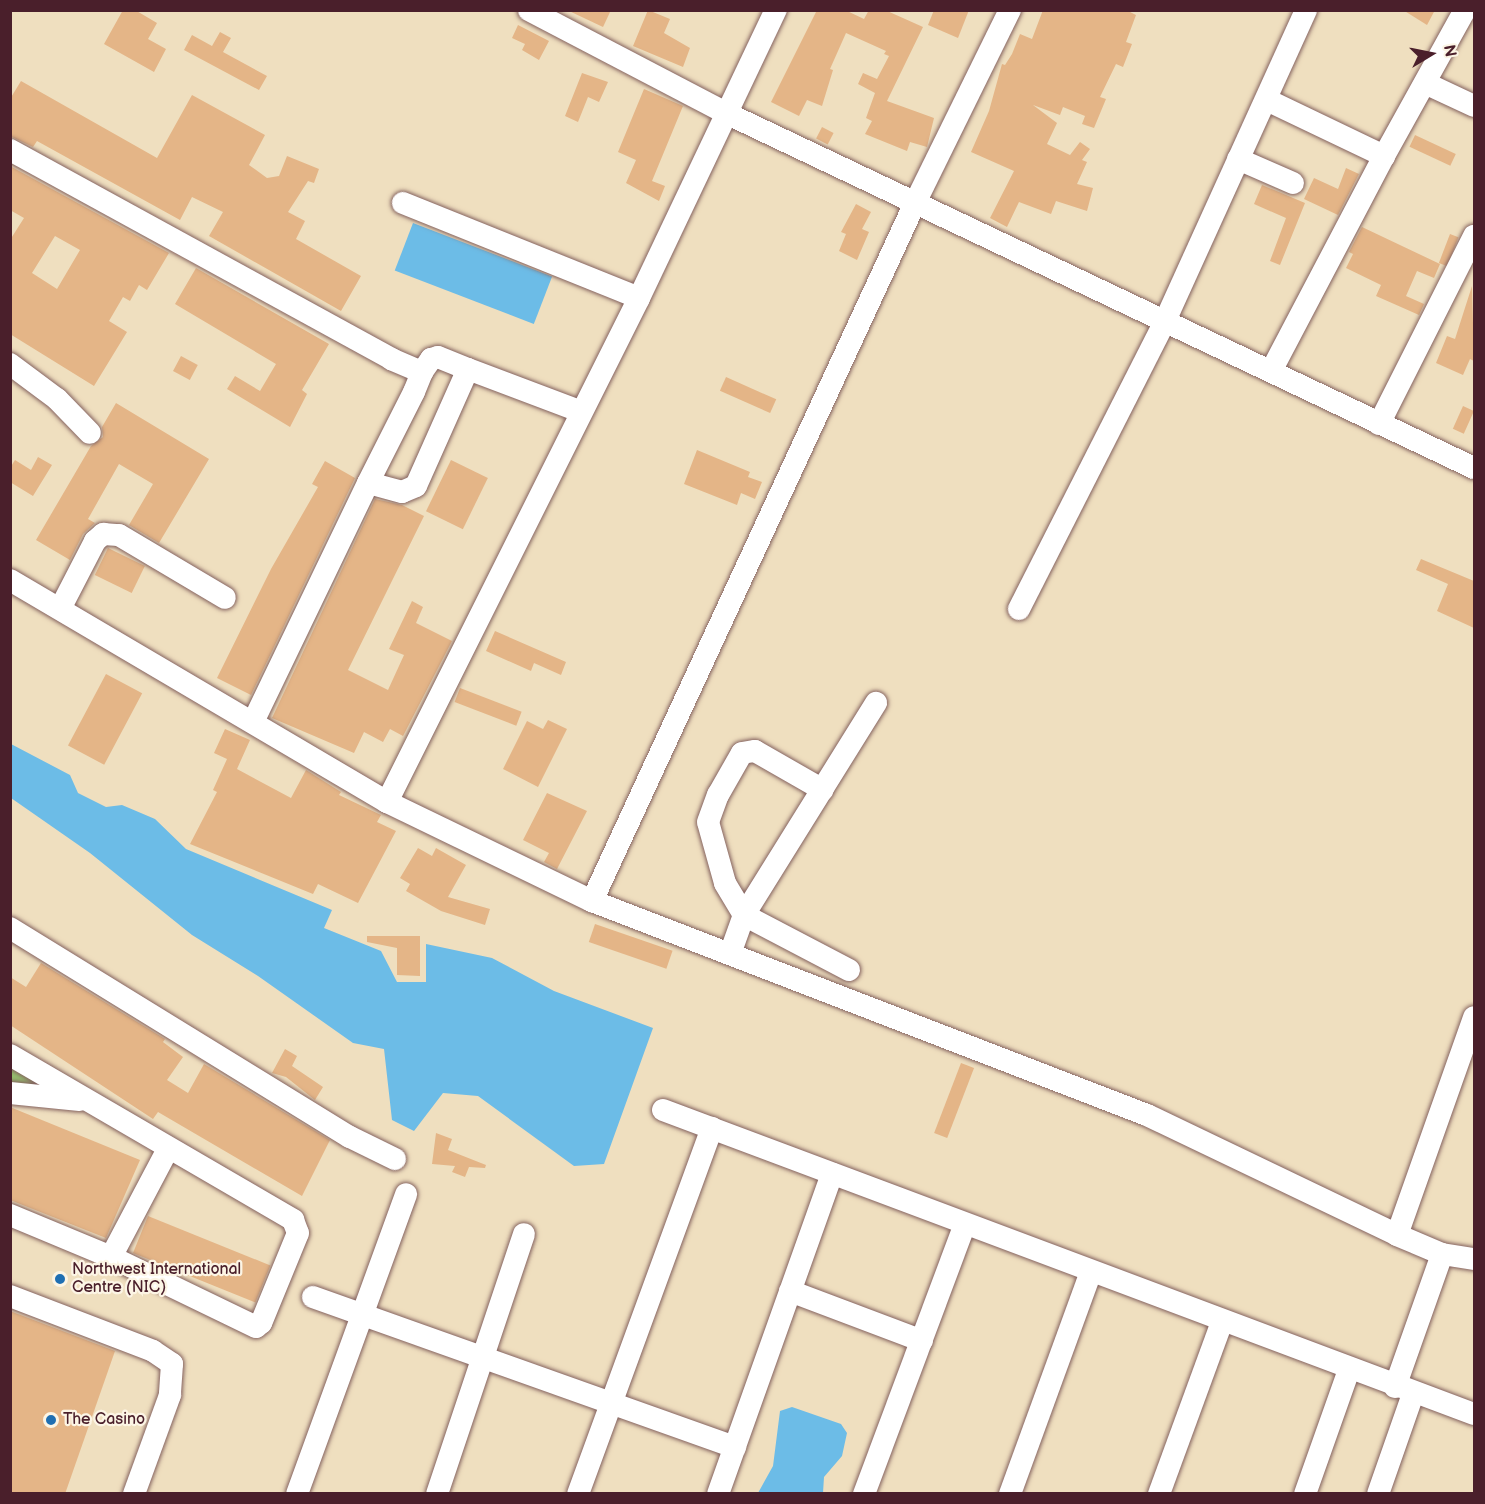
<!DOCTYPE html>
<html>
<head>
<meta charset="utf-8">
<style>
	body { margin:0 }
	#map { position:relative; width:1485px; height:1504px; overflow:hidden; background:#efdfbf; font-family:"Balsamiq Sans",sans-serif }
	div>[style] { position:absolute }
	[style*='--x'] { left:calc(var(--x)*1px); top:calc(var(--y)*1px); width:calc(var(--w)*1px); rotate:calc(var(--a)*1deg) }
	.green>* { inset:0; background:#95c16f }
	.water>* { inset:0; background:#6cbce7; transform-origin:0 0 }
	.building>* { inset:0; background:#e4b587; transform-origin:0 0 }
	.roads { filter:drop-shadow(0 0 2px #84625f) drop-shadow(0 0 2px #84625f) }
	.minor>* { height:22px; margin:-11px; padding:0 11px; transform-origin:11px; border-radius:11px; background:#fff }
	.dots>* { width:16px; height:16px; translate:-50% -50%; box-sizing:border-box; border:3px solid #fcf5e5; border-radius:50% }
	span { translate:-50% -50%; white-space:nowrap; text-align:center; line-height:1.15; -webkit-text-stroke:4.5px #fcf5e5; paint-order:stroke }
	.poi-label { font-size:16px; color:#4a1f2b }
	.left { translate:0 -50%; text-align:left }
	.frame { position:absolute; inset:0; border:12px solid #4a1f2b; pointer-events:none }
	.north { position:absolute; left:1401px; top:24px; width:60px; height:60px; -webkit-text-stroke:4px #fcf5e5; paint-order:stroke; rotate:80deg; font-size:16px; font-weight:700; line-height:24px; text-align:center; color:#4a1f2b }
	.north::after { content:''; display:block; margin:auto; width:21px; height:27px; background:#4a1f2b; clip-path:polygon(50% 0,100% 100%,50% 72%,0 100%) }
</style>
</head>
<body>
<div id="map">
	<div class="green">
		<div style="clip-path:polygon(11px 1060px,60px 1093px,11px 1084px)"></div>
	</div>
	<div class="water">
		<div style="left:413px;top:223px;width:149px;height:51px;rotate:21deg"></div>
		<div style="clip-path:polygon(11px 744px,70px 775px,78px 793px,106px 807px,122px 805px,155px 819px,186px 849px,332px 910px,324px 928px,381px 951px,397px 982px,426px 982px,426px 944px,492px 958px,554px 991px,653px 1028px,604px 1164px,574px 1166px,478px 1096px,443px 1093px,414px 1131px,392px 1120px,384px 1049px,353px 1043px,258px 976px,192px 935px,90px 853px,11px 798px)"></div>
		<div style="clip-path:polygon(792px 1407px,841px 1424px,847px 1433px,842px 1456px,824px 1477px,823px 1493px,758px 1493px,773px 1466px,780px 1411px)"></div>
	</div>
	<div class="building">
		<div style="clip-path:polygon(123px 10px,135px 10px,157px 23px,148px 39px,166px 49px,154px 72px,104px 44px)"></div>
		<div style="clip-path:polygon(567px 10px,611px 10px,603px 27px)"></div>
		<div style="clip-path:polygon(648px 10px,670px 19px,664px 33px,690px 48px,683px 67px,633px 46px)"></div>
		<div style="clip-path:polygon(817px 10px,845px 10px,864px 19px,869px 10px,885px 10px,923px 27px,887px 101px,934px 118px,927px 147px,910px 142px,907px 151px,865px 134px,872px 121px,866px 118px,875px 93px,858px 84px,863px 73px,877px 79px,889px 56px,884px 54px,886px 51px,846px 33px,830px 69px,833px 70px,822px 106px,807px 100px,799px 116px,771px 102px)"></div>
		<div style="clip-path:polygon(934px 10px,969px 10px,958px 38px,928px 25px)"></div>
		<div style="clip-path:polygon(1043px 10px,1126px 10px,1136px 15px,1126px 42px,1132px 44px,1123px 67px,1116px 64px,1100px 97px,1106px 99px,1094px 128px,1082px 124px,1085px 116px,1063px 107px,1060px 115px,1033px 105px,1057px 123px,1047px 144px,1070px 155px,1080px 142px,1090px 149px,1082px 160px,1087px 162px,1077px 184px,1093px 188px,1087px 211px,1056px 201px,1051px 214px,1019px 202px,1007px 227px,990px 218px,1014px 171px,971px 152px,989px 111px,1002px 64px,1005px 65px,1012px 54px,1020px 34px,1032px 39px)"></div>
		<div style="clip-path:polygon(1403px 10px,1435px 10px,1427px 25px)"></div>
		<div style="clip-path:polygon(518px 25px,549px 41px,539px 60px,522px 50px,525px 44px,512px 38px)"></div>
		<div style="clip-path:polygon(220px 32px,231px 38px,223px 52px,267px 76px,259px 90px,184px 50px,192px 35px,212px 46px)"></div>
		<div style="clip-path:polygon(582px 73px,608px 82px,599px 102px,588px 97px,578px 122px,565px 116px)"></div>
		<div style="clip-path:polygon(21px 81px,157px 158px,192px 95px,265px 135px,249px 165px,267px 178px,279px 176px,287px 156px,319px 169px,314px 183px,308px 181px,288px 212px,305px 221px,296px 239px,361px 276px,341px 311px,209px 236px,223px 212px,192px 197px,180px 220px,37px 141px,33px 147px,10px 136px,10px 99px)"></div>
		<div style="clip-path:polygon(644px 89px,683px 106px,652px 181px,665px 186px,659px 201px,626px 183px,636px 160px,618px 152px)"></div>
		<div style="left:822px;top:127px;width:13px;height:13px;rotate:27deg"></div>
		<div style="left:1415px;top:135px;width:45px;height:13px;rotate:25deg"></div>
		<div style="clip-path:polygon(evenodd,10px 166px,169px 253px,147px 290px,139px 285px,130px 301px,123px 297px,109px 321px,127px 332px,94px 386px,10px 334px,10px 240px,24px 218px,10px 210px,10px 166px,55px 236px,80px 250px,57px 289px,32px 273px,55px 236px)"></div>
		<div style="clip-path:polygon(1346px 168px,1359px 174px,1338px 215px,1304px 199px,1314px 178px,1338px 189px)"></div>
		<div style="clip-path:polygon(1262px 185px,1305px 203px,1280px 265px,1270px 261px,1286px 218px,1254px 204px)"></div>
		<div style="clip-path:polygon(856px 204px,871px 212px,862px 229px,869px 232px,857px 260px,839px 251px,846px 234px,841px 232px)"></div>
		<div style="clip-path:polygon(1362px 227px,1440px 264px,1434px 278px,1417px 271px,1406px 296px,1424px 304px,1419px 315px,1376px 296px,1381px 285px,1346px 268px,1353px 254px,1349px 252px)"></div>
		<div style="left:1450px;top:234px;width:9px;height:31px;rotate:21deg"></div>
		<div style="clip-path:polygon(196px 268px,329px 344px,302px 390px,307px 394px,290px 427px,227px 389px,235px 376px,260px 391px,276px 364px,175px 304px)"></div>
		<div style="clip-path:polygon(1472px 286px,1474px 361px,1470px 359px,1463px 375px,1436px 363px,1447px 336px,1455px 339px)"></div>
		<div style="left:181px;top:356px;width:19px;height:17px;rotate:28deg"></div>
		<div style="left:726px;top:377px;width:55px;height:15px;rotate:24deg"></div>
		<div style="clip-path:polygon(116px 403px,209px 459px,159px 543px,129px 525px,153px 484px,119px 464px,88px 519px,95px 523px,83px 534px,70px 560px,36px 540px,91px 446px,103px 437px,102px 427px)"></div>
		<div style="left:1463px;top:406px;width:12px;height:25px;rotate:24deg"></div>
		<div style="clip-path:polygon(697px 450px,750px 472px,748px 477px,762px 482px,755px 499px,741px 493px,737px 505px,684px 484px)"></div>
		<div style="clip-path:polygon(38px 457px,52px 465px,33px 496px,10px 482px,10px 468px,15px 460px,31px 470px)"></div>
		<div style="left:451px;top:460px;width:41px;height:57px;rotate:26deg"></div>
		<div style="clip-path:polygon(325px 461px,355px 478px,251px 695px,217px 678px,271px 569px,318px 487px,312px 484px)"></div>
		<div style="clip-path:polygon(375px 499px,402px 505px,424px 516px,348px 670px,388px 690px,404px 655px,389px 649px,412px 601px,423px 607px,416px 623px,452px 641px,403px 736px,390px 729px,383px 742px,364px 732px,354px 753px,272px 718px)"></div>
		<div style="left:108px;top:548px;width:41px;height:30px;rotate:26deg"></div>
		<div style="clip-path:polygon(1421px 559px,1474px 581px,1474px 628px,1437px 611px,1448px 584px,1416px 570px)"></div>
		<div style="clip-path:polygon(495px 631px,566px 662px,561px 675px,534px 663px,531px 671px,486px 651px)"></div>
		<div style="left:106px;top:674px;width:41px;height:81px;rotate:28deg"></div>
		<div style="left:460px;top:688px;width:66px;height:15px;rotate:21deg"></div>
		<div style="clip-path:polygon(548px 720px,567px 729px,538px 787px,503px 769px,527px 721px,543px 729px)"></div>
		<div style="clip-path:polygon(225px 729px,250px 740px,237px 769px,291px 798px,306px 770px,341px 792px,339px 795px,381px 815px,377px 822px,396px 831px,358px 903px,318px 884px,313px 894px,190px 844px,217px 792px,213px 790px,227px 759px,214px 753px)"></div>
		<div style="clip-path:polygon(547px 793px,587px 811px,557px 869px,544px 862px,549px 853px,523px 840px)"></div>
		<div style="clip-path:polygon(418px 848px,432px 856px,436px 848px,466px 865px,448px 897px,490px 909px,485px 925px,441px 911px,406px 891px,410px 884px,400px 878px)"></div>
		<div style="left:595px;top:924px;width:82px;height:19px;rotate:19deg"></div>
		<div style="clip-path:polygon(367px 936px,420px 936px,420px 976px,397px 975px,397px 948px,367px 942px)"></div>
		<div style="clip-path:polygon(41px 963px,165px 1039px,163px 1042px,183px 1057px,167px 1080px,188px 1093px,204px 1064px,330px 1140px,302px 1196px,158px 1112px,153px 1119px,10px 1025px,10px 977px,26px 987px)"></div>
		<div style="clip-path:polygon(285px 1049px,297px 1056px,292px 1066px,323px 1087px,315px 1100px,286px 1077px,272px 1073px)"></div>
		<div style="left:961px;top:1063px;width:14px;height:75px;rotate:21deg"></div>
		<div style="clip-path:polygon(10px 1107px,140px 1160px,106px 1238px,10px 1200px)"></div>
		<div style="clip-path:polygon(436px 1133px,452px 1139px,448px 1150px,486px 1165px,485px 1168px,469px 1167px,465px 1177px,452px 1172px,455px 1166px,432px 1164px)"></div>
		<div style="left:148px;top:1216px;width:132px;height:40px;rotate:22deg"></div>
		<div style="clip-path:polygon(10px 1311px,115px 1351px,65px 1494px,10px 1494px)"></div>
	</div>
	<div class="roads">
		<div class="minor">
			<div style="--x:529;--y:10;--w:222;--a:27.6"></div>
			<div style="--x:726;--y:113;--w:828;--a:25.39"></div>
			<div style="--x:1425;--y:83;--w:54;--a:25.1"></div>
			<div style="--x:1267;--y:100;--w:130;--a:25.6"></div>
			<div style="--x:1384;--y:156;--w:243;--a:117.7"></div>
			<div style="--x:10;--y:150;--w:435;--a:28.7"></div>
			<div style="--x:391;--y:359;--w:34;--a:23"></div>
			<div style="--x:1384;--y:156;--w:167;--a:-61"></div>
			<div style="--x:1238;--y:159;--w:60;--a:23.6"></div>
			<div style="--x:403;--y:203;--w:254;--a:21.9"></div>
			<div style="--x:10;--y:364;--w:59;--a:36.7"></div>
			<div style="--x:57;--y:399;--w:47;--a:45.9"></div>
			<div style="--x:468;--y:369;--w:119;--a:20.7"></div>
			<div style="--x:1379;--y:424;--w:211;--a:-63.2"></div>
			<div style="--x:10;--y:580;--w:438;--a:30.5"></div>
			<div style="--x:387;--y:802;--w:228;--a:25.8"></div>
			<div style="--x:592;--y:901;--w:595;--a:21.09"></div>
			<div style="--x:1147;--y:1115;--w:277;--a:25.6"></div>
			<div style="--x:1397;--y:1235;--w:49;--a:22.9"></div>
			<div style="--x:1442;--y:1254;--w:32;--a:9"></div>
			<div style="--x:61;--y:607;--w:74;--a:-62.7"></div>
			<div style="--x:95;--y:541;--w:11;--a:-41"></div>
			<div style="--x:103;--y:534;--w:16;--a:4"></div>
			<div style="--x:119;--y:535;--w:123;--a:30.7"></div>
			<div style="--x:1019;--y:609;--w:323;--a:-63.1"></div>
			<div style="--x:1165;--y:321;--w:341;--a:-65.6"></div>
			<div style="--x:253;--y:722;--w:265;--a:-64.3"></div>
			<div style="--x:368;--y:483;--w:102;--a:-63.2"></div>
			<div style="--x:414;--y:392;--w:22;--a:-68"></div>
			<div style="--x:422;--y:372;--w:16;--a:-55"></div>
			<div style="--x:431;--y:359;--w:7;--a:-16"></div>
			<div style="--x:438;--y:357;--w:32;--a:22"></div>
			<div style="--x:468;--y:369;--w:128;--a:114"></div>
			<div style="--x:416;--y:486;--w:15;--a:157"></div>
			<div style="--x:402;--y:492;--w:35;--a:-165"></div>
			<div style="--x:387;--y:802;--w:563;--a:-63.43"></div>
			<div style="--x:639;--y:298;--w:319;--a:-64.6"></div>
			<div style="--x:592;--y:901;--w:769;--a:-65.17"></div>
			<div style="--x:915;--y:203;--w:215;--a:-63.8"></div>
			<div style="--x:10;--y:928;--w:399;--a:31.6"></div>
			<div style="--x:350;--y:1137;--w:50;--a:26.1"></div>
			<div style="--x:730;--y:954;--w:41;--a:-70.3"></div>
			<div style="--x:744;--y:915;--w:37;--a:-121"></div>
			<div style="--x:725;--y:883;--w:63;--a:-105.6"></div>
			<div style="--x:708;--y:822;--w:29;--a:-70"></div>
			<div style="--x:718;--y:795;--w:48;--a:-60.3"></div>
			<div style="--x:742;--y:753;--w:13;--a:-9"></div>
			<div style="--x:755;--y:751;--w:78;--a:29.8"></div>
			<div style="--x:849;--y:970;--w:119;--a:-152.4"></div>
			<div style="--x:744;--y:915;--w:250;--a:-58.1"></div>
			<div style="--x:10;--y:1055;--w:328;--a:30.2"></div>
			<div style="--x:293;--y:1220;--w:14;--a:69"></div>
			<div style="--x:298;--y:1233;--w:97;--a:112.3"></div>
			<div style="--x:261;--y:1323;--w:6;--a:141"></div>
			<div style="--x:256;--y:1327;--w:161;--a:-154.2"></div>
			<div style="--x:111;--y:1257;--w:109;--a:-157.4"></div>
			<div style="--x:10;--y:1093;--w:70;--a:5.7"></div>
			<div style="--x:663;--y:1110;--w:866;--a:20.55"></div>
			<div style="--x:1397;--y:1235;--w:231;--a:-70.5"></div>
			<div style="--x:111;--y:1257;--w:122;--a:-62.2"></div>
			<div style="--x:790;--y:1291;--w:141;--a:20.7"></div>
			<div style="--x:10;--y:1296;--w:153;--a:21"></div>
			<div style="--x:153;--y:1351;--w:23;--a:34"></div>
			<div style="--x:172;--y:1364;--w:31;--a:94"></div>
			<div style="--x:170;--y:1395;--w:105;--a:110"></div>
			<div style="--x:313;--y:1297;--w:448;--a:19.6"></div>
			<div style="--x:1395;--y:1387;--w:141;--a:-70.5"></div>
			<div style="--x:297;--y:1494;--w:319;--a:-70"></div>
			<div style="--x:437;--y:1494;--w:274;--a:-71.5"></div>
			<div style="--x:578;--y:1494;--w:390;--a:-69.9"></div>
			<div style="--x:718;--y:1494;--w:340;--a:-70.4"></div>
			<div style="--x:864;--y:1494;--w:288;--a:-69.5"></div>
			<div style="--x:1010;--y:1494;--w:236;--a:-70"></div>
			<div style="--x:1159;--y:1494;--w:183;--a:-69.9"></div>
			<div style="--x:1305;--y:1494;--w:132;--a:-70.5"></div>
			<div style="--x:1378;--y:1494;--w:106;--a:-70.7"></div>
		</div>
	</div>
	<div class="dots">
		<div style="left:60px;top:1279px;background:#1f6fb2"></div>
		<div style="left:51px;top:1420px;background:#1f6fb2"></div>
	</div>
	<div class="poi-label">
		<span class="left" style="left:72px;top:1279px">Northwest International<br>Centre (NIC)</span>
		<span class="left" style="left:63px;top:1420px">The Casino</span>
	</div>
	<div class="frame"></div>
	<div class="north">N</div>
</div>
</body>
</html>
